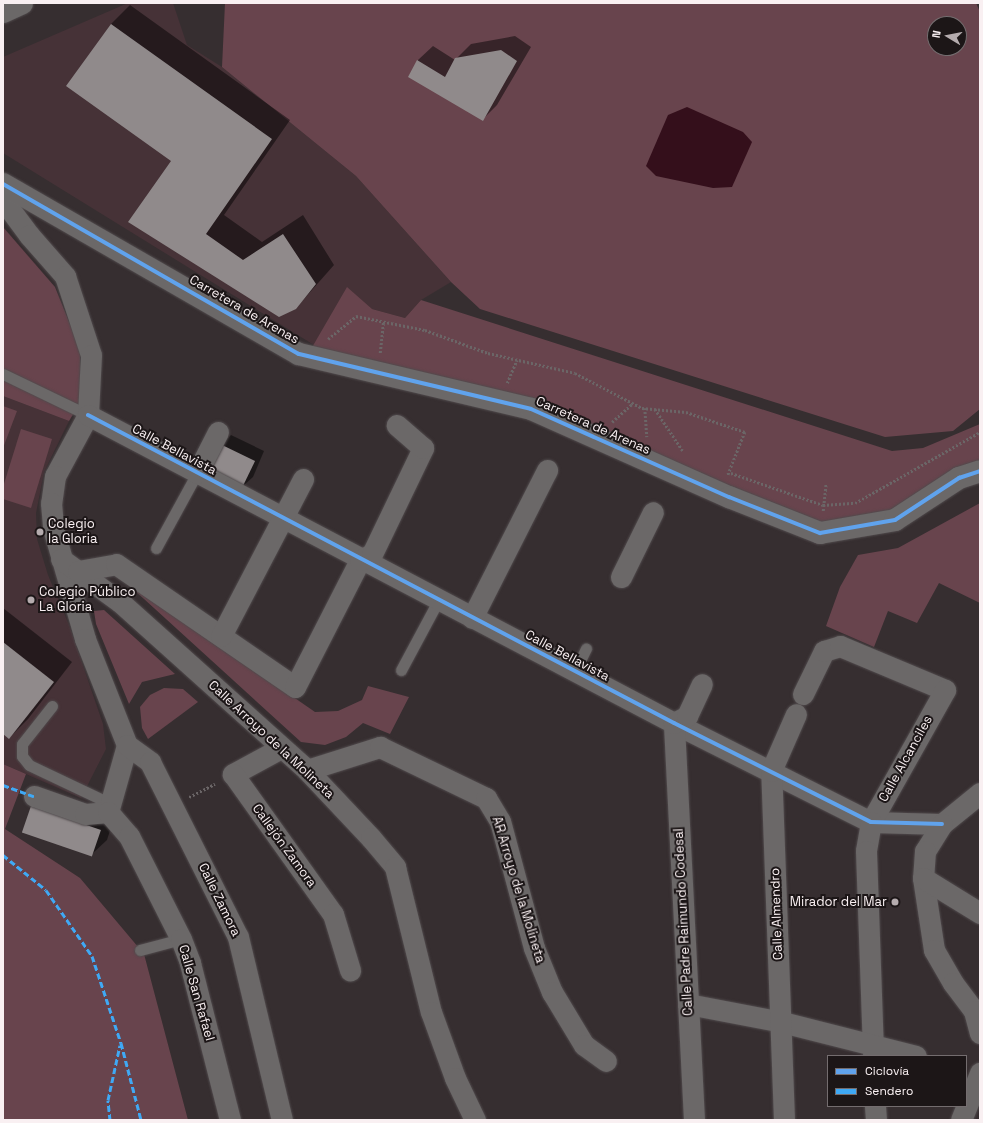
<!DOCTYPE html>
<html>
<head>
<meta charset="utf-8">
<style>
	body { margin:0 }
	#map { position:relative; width:983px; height:1123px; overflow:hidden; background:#362e30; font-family:"Space Grotesk",sans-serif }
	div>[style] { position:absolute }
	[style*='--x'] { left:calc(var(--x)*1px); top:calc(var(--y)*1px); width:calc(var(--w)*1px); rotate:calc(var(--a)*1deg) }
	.built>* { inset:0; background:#463237 }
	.green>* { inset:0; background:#68444d }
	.water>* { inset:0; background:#340f1b }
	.shadow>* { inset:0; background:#0007 }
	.building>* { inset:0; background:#908a8b; transform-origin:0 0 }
	.path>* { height:2.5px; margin-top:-1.25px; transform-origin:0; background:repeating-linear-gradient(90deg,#6b6667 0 2px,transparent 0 4px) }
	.roads { filter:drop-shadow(0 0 1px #504a4c) drop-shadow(0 0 1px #504a4c) }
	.service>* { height:11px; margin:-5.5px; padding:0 5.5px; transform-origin:5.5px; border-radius:5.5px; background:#6b6868 }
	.minor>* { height:21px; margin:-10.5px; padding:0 10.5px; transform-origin:10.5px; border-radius:10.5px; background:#6b6868 }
	.tertiary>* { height:22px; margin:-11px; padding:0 11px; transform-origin:11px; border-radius:11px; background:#6b6868 }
	.quiet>* { height:3px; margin-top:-1.5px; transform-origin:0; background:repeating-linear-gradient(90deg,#3fa9f5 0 6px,transparent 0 9px) }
	.cycleway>* { height:4px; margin:-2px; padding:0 2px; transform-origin:2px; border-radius:2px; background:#60a3ed }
	.dots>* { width:11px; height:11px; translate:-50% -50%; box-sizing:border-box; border:2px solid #1c1617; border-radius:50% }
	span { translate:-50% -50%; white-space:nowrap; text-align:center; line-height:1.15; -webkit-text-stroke:4px #1c1617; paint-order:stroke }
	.street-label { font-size:13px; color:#f9f0f2 }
	.poi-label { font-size:13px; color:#f9f0f2 }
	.left { translate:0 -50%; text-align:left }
	.right { translate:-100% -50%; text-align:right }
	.frame { position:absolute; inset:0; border:4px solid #f9f0f2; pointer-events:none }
	.legend { position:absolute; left:827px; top:1055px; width:140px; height:52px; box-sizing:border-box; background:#1c1617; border:1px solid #746d6f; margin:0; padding:5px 7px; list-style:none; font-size:12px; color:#f9f0f2 }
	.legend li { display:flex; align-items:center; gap:8px; height:20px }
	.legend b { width:20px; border:1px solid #746d6f }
	.north { position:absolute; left:927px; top:16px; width:40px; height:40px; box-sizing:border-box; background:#1c1617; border:1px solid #746d6f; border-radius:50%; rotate:280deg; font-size:11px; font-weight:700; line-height:16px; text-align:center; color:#f9f0f2 }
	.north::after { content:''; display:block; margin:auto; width:14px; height:18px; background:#b5acae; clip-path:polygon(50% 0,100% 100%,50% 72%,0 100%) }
</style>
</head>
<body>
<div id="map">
	<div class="built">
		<div style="clip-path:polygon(128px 3px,173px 3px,187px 45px,222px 67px,356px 176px,451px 282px,421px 300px,405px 318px,372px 309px,323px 331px,314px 345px,3px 153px,3px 57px)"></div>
		<div style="clip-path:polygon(3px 396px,69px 421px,44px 472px,36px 513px,37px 539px,48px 575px,69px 625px,103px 724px,106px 749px,81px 798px,3px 764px)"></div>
	</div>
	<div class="green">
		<div style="clip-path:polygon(evenodd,225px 3px,976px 3px,980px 12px,980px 409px,953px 431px,885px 437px,480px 309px,451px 282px,356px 176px,222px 67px,225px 3px,935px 24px,959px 24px,959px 48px,935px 48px,935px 24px)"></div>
		<div style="clip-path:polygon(3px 227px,55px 287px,80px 349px,80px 403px,69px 421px,3px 396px)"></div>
		<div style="clip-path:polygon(347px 287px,372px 309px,405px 318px,421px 300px,892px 451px,923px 448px,980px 424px,980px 471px,895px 520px,820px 533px,531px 409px,307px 356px)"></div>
		<div style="clip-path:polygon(3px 406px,17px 411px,3px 448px)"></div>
		<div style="clip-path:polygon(21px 429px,52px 439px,31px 508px,3px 499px,3px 487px)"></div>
		<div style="clip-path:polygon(980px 503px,980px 603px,939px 583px,917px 623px,888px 611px,874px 647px,826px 626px,840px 587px,858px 555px,898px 548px)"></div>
		<div style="clip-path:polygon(121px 578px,315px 712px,338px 711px,362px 700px,368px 686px,409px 697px,390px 734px,363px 723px,346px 737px,325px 745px,301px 742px)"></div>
		<div style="clip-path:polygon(104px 610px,175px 674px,142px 682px,129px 704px,96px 624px,94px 611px)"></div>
		<div style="clip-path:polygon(164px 688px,183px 689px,198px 702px,148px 739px,142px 728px,140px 707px,150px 695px)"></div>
		<div style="clip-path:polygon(3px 764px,26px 774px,5px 829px,80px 878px,144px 954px,188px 1120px,3px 1120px)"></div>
	</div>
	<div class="water">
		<div style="clip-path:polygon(687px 107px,743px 132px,752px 142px,732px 187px,713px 188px,656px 176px,646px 166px,668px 115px)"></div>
	</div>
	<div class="shadow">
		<div style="clip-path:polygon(130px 5px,290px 120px,224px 215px,262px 242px,303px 215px,334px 265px,296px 308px,129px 222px,173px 161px,111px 24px)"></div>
		<div style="clip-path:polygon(515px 36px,531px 47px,497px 105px,483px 119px,410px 77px,418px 60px,433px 46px,455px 60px,471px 44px)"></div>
		<div style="clip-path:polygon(231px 435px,264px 451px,253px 477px,243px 486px,221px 445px)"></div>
		<div style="clip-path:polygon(3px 608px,72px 662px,28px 719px,9px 738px,3px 733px)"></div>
		<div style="clip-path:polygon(115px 815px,107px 840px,92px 854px,23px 832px)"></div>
	</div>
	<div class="building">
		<div style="clip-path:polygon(111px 24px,272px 139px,206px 234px,243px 260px,283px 234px,316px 284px,296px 309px,279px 317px,128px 222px,171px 161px,66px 86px)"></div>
		<div style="clip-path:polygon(501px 50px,517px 61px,483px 121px,408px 77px,417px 60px,445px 77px,455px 58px)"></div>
		<div style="left:220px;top:444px;width:39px;height:29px;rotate:26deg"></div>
		<div style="clip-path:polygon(3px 642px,54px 682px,9px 739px,3px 734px)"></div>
		<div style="left:31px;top:806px;width:74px;height:28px;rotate:19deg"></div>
	</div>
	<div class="path">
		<div style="--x:328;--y:339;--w:36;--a:-39"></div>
		<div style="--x:356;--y:316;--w:70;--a:11.5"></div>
		<div style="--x:425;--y:330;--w:67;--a:20.1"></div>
		<div style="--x:488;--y:353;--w:89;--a:12.9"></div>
		<div style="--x:575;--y:373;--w:76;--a:27.6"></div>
		<div style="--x:642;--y:408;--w:44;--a:5.2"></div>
		<div style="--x:686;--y:412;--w:62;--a:18.7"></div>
		<div style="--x:745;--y:432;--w:46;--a:111.6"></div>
		<div style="--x:380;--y:353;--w:31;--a:-84"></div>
		<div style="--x:507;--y:383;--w:25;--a:-67"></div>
		<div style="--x:645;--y:408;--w:29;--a:86"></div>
		<div style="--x:655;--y:409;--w:50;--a:56.3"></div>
		<div style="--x:612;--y:422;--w:28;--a:-42"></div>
		<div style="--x:731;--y:473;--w:97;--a:19.2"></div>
		<div style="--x:823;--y:505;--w:32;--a:-4"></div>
		<div style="--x:855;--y:503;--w:144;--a:-29.6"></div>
		<div style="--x:823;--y:511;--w:27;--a:-84"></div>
		<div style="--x:189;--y:797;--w:29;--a:-27"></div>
	</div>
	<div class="roads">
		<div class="service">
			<div style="--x:3;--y:374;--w:94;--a:25.8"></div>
			<div style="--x:156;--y:548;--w:85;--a:-61.3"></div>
			<div style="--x:401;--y:670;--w:78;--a:-61.8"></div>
			<div style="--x:575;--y:671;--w:25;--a:-64"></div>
			<div style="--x:52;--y:706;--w:48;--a:128.3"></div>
			<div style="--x:22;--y:744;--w:12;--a:90"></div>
			<div style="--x:22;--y:756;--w:11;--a:52"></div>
			<div style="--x:29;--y:765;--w:91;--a:25.4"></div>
			<div style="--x:140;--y:950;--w:42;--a:-15"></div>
		</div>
		<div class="minor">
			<div style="--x:3;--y:12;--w:21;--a:-25"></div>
			<div style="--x:3;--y:200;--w:44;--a:53.4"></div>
			<div style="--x:29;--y:235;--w:55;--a:48.7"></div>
			<div style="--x:65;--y:276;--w:83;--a:71.8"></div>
			<div style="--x:91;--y:355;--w:60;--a:92.9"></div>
			<div style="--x:88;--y:415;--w:69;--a:118.4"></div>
			<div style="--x:55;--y:476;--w:27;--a:98"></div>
			<div style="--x:51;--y:503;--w:25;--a:85"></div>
			<div style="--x:53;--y:528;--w:116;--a:73.9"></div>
			<div style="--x:85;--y:639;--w:114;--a:68.4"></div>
			<div style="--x:127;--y:745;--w:70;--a:105.8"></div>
			<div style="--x:88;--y:415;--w:662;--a:27.73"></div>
			<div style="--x:674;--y:723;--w:220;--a:26.7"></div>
			<div style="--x:871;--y:822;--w:71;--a:1.6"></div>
			<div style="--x:197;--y:473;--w:46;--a:-62.9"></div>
			<div style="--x:61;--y:559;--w:73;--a:36.1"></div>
			<div style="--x:120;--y:602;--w:251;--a:41.9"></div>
			<div style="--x:307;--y:770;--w:93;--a:46.7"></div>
			<div style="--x:371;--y:838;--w:38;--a:50"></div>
			<div style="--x:395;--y:867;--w:149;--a:76.1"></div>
			<div style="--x:431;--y:1012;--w:70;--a:70"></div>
			<div style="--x:455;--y:1078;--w:47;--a:64.5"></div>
			<div style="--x:78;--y:571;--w:39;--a:-10"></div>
			<div style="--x:116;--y:564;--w:217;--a:34.5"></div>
			<div style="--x:295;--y:687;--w:143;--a:-62.9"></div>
			<div style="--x:360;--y:560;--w:13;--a:-27"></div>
			<div style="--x:372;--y:554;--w:118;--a:-64.3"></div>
			<div style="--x:423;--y:448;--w:35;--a:-139"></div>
			<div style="--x:621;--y:577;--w:72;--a:-63.8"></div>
			<div style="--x:472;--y:618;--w:166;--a:-63.1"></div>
			<div style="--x:221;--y:636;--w:177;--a:-62.4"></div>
			<div style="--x:803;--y:694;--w:48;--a:-64"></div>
			<div style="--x:824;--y:651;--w:17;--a:-17"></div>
			<div style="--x:840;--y:646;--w:114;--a:22.7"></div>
			<div style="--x:945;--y:690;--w:151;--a:119.3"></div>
			<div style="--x:871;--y:822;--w:29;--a:100"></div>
			<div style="--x:866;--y:851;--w:205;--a:88"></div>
			<div style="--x:127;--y:745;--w:29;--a:36"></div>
			<div style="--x:150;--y:762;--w:196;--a:63.3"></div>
			<div style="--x:238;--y:937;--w:188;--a:76.5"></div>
			<div style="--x:281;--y:748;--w:55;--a:151.6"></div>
			<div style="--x:233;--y:774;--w:172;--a:54.5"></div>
			<div style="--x:333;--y:914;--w:59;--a:73.1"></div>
			<div style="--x:307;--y:770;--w:77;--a:-17.5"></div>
			<div style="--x:380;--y:747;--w:118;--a:25.7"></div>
			<div style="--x:486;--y:798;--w:27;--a:59"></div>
			<div style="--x:500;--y:821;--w:131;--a:75"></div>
			<div style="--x:534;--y:948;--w:48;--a:67.8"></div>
			<div style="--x:552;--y:992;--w:62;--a:58.9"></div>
			<div style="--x:584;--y:1045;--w:27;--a:36"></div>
			<div style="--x:980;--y:793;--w:49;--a:140.8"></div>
			<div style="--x:942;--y:824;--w:32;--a:122"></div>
			<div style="--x:925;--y:851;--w:27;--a:94"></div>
			<div style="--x:923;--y:878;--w:73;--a:81.3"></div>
			<div style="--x:934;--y:950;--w:38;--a:60"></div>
			<div style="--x:953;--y:983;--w:35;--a:53"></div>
			<div style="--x:974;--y:1011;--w:23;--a:75"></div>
			<div style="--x:34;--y:796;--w:54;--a:19.4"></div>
			<div style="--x:85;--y:814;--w:23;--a:-5"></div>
			<div style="--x:108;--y:812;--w:32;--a:49"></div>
			<div style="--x:129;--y:836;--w:115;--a:63.2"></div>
			<div style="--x:181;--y:939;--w:26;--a:69"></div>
			<div style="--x:190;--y:963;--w:162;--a:75.7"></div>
			<div style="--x:923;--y:878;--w:67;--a:31.6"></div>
			<div style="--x:688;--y:1004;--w:96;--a:10.8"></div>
			<div style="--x:782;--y:1022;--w:138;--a:14.2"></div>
			<div style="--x:875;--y:1106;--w:14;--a:86"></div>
			<div style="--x:694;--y:1120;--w:398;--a:-92.9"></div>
			<div style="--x:674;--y:723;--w:15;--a:-28"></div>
			<div style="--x:687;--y:716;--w:35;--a:-65"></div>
			<div style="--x:784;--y:1120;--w:349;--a:-92.1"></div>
			<div style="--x:771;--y:771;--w:62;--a:-66.3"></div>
			<div style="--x:961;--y:1120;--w:51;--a:-68"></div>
		</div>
		<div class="tertiary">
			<div style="--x:3;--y:184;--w:341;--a:29.9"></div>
			<div style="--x:299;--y:354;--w:238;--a:13.3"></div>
			<div style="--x:531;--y:409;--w:217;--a:24"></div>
			<div style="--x:729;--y:497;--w:98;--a:21.6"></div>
			<div style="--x:820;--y:533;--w:76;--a:-9.8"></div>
			<div style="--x:895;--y:520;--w:77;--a:-33.3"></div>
			<div style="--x:959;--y:478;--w:22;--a:-18"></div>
		</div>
	</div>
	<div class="quiet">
		<div style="--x:3;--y:785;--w:33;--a:20"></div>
		<div style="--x:3;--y:855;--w:55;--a:39.1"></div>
		<div style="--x:46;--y:890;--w:80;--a:55.1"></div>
		<div style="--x:92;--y:956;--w:92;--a:71.6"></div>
		<div style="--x:121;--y:1043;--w:80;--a:75.4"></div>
		<div style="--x:110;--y:1120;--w:20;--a:-96"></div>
		<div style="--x:108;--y:1100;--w:56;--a:-77.7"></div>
	</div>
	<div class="cycleway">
		<div style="--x:3;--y:184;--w:341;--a:29.9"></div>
		<div style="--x:299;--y:354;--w:238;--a:13.3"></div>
		<div style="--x:531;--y:409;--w:217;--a:24"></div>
		<div style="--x:729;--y:497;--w:98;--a:21.6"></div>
		<div style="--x:820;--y:533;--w:76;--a:-9.8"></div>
		<div style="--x:895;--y:520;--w:77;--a:-33.3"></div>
		<div style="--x:959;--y:478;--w:22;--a:-18"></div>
		<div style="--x:88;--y:415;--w:662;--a:27.73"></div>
		<div style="--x:674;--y:723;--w:220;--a:26.7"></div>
		<div style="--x:871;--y:822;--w:71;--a:1.6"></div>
	</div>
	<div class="dots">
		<div style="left:40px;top:532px;background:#b5acae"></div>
		<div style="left:31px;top:600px;background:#b5acae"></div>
		<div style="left:895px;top:902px;background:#b5acae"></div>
	</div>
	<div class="street-label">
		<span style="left:244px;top:310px;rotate:30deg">Carretera de Arenas</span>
		<span style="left:593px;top:426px;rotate:24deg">Carretera de Arenas</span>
		<span style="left:174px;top:450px;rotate:28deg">Calle Bellavista</span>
		<span style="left:567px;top:656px;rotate:28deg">Calle Bellavista</span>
		<span style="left:271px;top:740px;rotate:43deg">Calle Arroyo de la Molineta</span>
		<span style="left:906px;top:759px;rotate:-61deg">Calle Alcanciles</span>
		<span style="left:284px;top:846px;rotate:54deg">Callejón Zamora</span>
		<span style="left:518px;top:890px;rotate:73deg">AR Arroyo de la Molineta</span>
		<span style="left:219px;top:900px;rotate:64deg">Calle Zamora</span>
		<span style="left:777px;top:914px;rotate:-92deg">Calle Almendro</span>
		<span style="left:684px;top:922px;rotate:-93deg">Calle Padre Raimundo Codesal</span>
		<span style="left:196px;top:993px;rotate:74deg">Calle San Rafael</span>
	</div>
	<div class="poi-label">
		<span class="left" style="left:48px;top:532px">Colegio<br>la Gloria</span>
		<span class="left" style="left:39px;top:600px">Colegio Público<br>La Gloria</span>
		<span class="right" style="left:887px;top:902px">Mirador del Mar</span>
	</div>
	<div class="frame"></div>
	<ul class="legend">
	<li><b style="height:5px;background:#60a3ed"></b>Ciclovía</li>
	<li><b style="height:5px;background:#3fa9f5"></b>Sendero</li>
	</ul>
	<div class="north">N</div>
</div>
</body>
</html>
